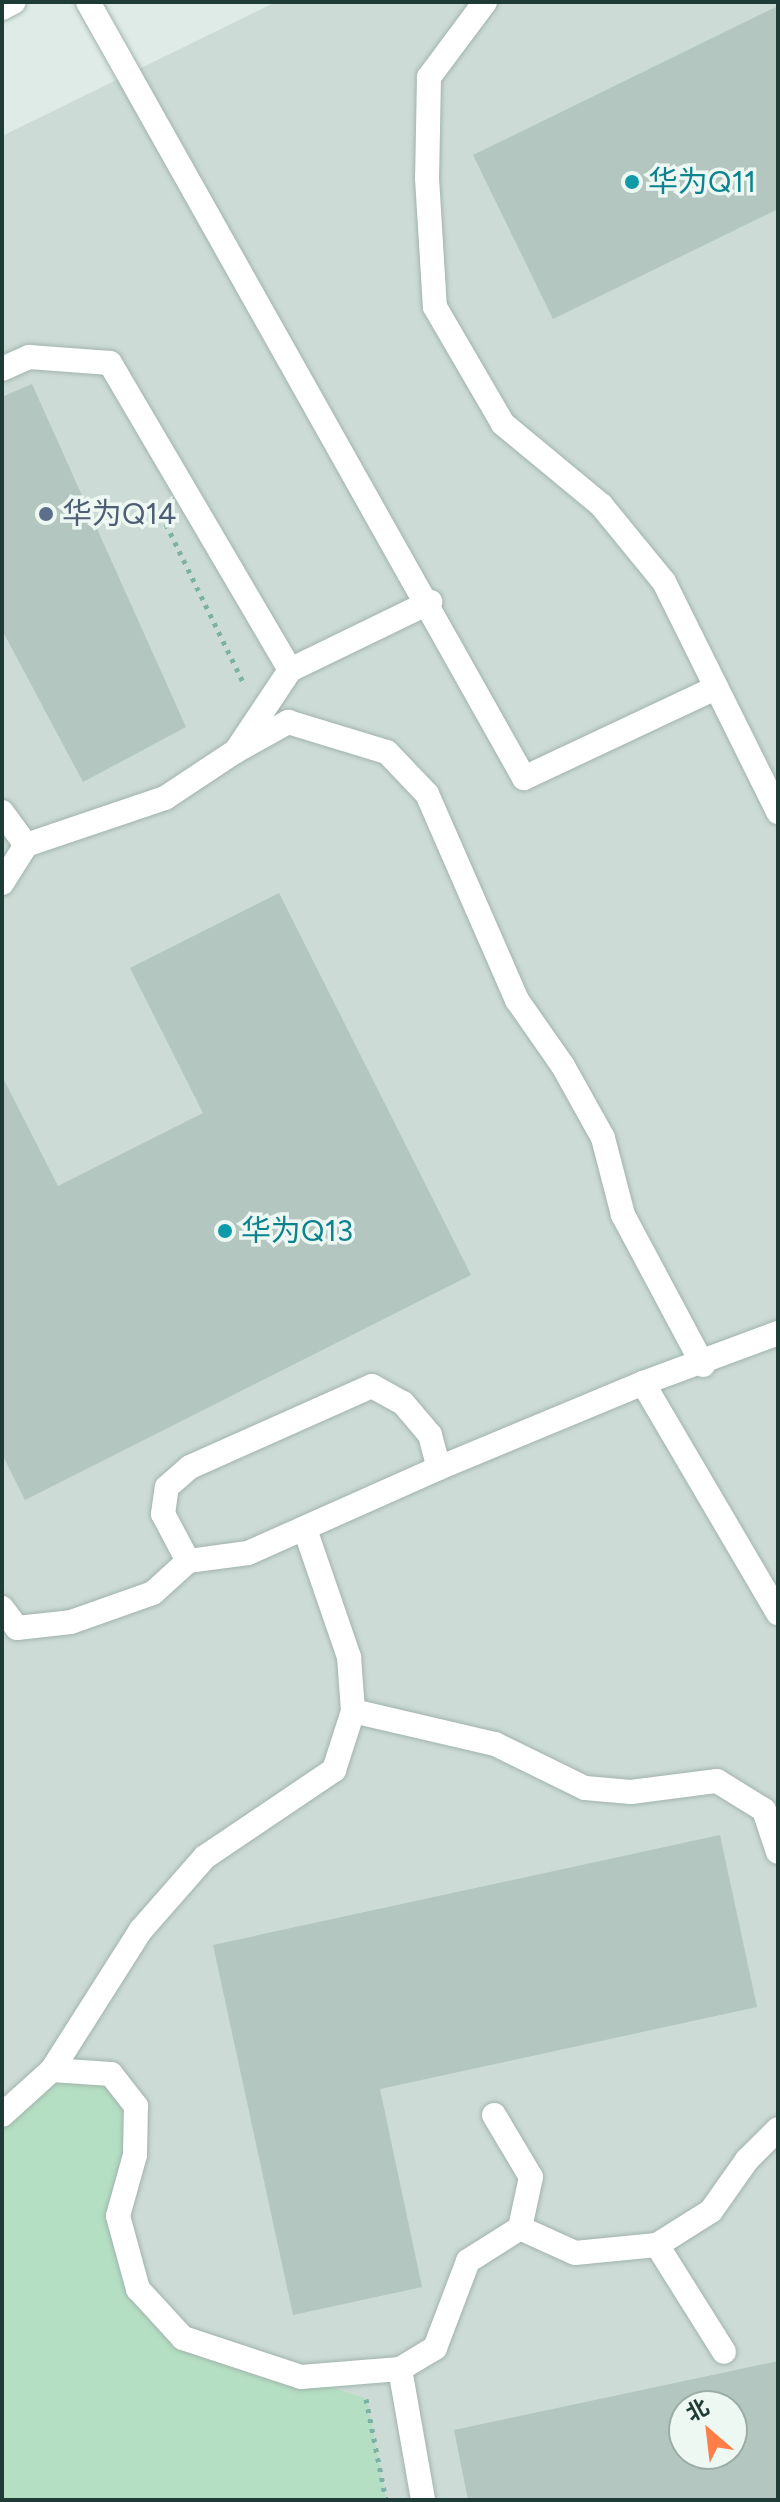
<!DOCTYPE html>
<html>
<head>
<meta charset="utf-8">
<style>
	body { margin:0 }
	#map { position:relative; width:780px; height:2502px; overflow:hidden; background:#deebe6; font-family:Figtree,"Noto Sans SC",sans-serif }
	div>[style] { position:absolute }
	[style*='--x'] { left:calc(var(--x)*1px); top:calc(var(--y)*1px); width:calc(var(--w)*1px); rotate:calc(var(--a)*1deg) }
	.built>* { inset:0; background:#ccdbd5 }
	.green>* { inset:0; background:#b4dfc2 }
	.building>* { inset:0; background:#b3c6bf }
	.path>* { height:5px; margin-top:-2.5px; transform-origin:0; background:repeating-linear-gradient(90deg,#7bb2a3 0 4px,transparent 0 10px) }
	.roads { filter:drop-shadow(0 0 2px #a1b3ad) drop-shadow(0 0 2px #a1b3ad) }
	.minor>* { height:24px; margin:-12px; padding:0 12px; transform-origin:12px; border-radius:12px; background:#fff }
	.dots>* { width:22px; height:22px; translate:-50% -50%; box-sizing:border-box; border:4px solid #eef8f3; border-radius:50% }
	span { translate:-50% -50%; white-space:nowrap; text-align:center; line-height:1.15; -webkit-text-stroke:7px #eef8f3; paint-order:stroke }
	.culture-label { font-size:30px; color:#0d838f }
	.left { translate:0 -50%; text-align:left }
	.service-label { font-size:30px; color:#4e5e75 }
	.frame { position:absolute; inset:0; border:4px solid #1e3c35; pointer-events:none }
	.north { position:absolute; left:668px; top:2390px; width:80px; height:80px; box-sizing:border-box; background:#eef8f3; border:2px solid #9bada7; border-radius:50%; rotate:332deg; font-size:22px; font-weight:700; line-height:32px; text-align:center; color:#1e3c35 }
	.north::after { content:''; display:block; margin:auto; width:28px; height:36px; background:#ff7e48; clip-path:polygon(50% 0,100% 100%,50% 72%,0 100%) }
</style>
</head>
<body>
<div id="map">
	<div class="built">
		<div style="clip-path:polygon(evenodd,276px 2px,778px 2px,778px 2500px,2px 2500px,2px 136px,276px 2px,684px 2406px,732px 2406px,732px 2454px,684px 2454px,684px 2406px)"></div>
	</div>
	<div class="green">
		<div style="clip-path:polygon(52px 2070px,111px 2074px,136px 2106px,118px 2216px,138px 2289px,183px 2338px,367px 2399px,386px 2500px,2px 2500px,2px 2115px)"></div>
	</div>
	<div class="building">
		<div style="clip-path:polygon(778px 6px,778px 209px,553px 319px,473px 155px)"></div>
		<div style="clip-path:polygon(32px 384px,186px 727px,83px 782px,2px 630px,2px 397px)"></div>
		<div style="clip-path:polygon(279px 893px,471px 1275px,25px 1500px,2px 1454px,2px 1076px,58px 1186px,203px 1113px,130px 968px)"></div>
		<div style="clip-path:polygon(720px 1835px,757px 2007px,380px 2089px,422px 2287px,293px 2315px,213px 1945px)"></div>
		<div style="clip-path:polygon(evenodd,778px 2361px,778px 2500px,468px 2500px,454px 2430px,778px 2361px,684px 2406px,732px 2406px,732px 2454px,684px 2454px,684px 2406px)"></div>
	</div>
	<div class="path">
		<div style="--x:166;--y:524;--w:178;--a:64"></div>
		<div style="--x:366;--y:2399;--w:103;--a:78.8"></div>
	</div>
	<div class="roads">
		<div class="minor">
			<div style="--x:88;--y:2;--w:890;--a:60.67"></div>
			<div style="--x:524;--y:778;--w:211;--a:-25.2"></div>
			<div style="--x:485;--y:2;--w:94;--a:126.7"></div>
			<div style="--x:429;--y:77;--w:101;--a:91.1"></div>
			<div style="--x:427;--y:178;--w:129;--a:86.5"></div>
			<div style="--x:435;--y:307;--w:135;--a:59.8"></div>
			<div style="--x:503;--y:424;--w:127;--a:39.6"></div>
			<div style="--x:601;--y:505;--w:99;--a:50.7"></div>
			<div style="--x:664;--y:582;--w:257;--a:63.6"></div>
			<div style="--x:2;--y:8;--w:13;--a:-27"></div>
			<div style="--x:2;--y:369;--w:30;--a:-24"></div>
			<div style="--x:29;--y:357;--w:81;--a:4.2"></div>
			<div style="--x:110;--y:363;--w:356;--a:59.6"></div>
			<div style="--x:290;--y:670;--w:156;--a:-25.9"></div>
			<div style="--x:236;--y:751;--w:60;--a:-29.1"></div>
			<div style="--x:288;--y:722;--w:103;--a:16.9"></div>
			<div style="--x:387;--y:752;--w:58;--a:46.4"></div>
			<div style="--x:427;--y:794;--w:225;--a:66.4"></div>
			<div style="--x:517;--y:1000;--w:80;--a:55.1"></div>
			<div style="--x:563;--y:1066;--w:82;--a:60.9"></div>
			<div style="--x:603;--y:1138;--w:80;--a:75.4"></div>
			<div style="--x:623;--y:1215;--w:170;--a:61.9"></div>
			<div style="--x:2;--y:812;--w:41;--a:54"></div>
			<div style="--x:26;--y:845;--w:147;--a:-18.7"></div>
			<div style="--x:165;--y:798;--w:85;--a:-33.5"></div>
			<div style="--x:236;--y:751;--w:97;--a:-56.3"></div>
			<div style="--x:2;--y:883;--w:45;--a:-57.7"></div>
			<div style="--x:643;--y:1383;--w:267;--a:59.6"></div>
			<div style="--x:372;--y:1386;--w:35;--a:29"></div>
			<div style="--x:403;--y:1403;--w:42;--a:49.8"></div>
			<div style="--x:430;--y:1435;--w:34;--a:75"></div>
			<div style="--x:439;--y:1468;--w:209;--a:156"></div>
			<div style="--x:248;--y:1553;--w:61;--a:172.4"></div>
			<div style="--x:188;--y:1561;--w:53;--a:-118"></div>
			<div style="--x:163;--y:1514;--w:27;--a:-82"></div>
			<div style="--x:167;--y:1487;--w:30;--a:-41"></div>
			<div style="--x:190;--y:1467;--w:199;--a:-24"></div>
			<div style="--x:439;--y:1468;--w:221;--a:-22.6"></div>
			<div style="--x:643;--y:1383;--w:144;--a:-20.3"></div>
			<div style="--x:2;--y:1608;--w:25;--a:53"></div>
			<div style="--x:17;--y:1628;--w:54;--a:-6.3"></div>
			<div style="--x:71;--y:1622;--w:87;--a:-19.5"></div>
			<div style="--x:153;--y:1593;--w:47;--a:-42.4"></div>
			<div style="--x:353;--y:1711;--w:146;--a:13.1"></div>
			<div style="--x:495;--y:1744;--w:100;--a:26.1"></div>
			<div style="--x:585;--y:1788;--w:46;--a:5"></div>
			<div style="--x:631;--y:1792;--w:87;--a:-7.3"></div>
			<div style="--x:717;--y:1781;--w:55;--a:31.7"></div>
			<div style="--x:764;--y:1810;--w:44;--a:71.6"></div>
			<div style="--x:52;--y:2070;--w:59;--a:3.9"></div>
			<div style="--x:111;--y:2074;--w:41;--a:52"></div>
			<div style="--x:136;--y:2106;--w:49;--a:91.2"></div>
			<div style="--x:135;--y:2155;--w:63;--a:105.6"></div>
			<div style="--x:118;--y:2216;--w:76;--a:74.7"></div>
			<div style="--x:138;--y:2289;--w:67;--a:47.4"></div>
			<div style="--x:183;--y:2338;--w:124;--a:18.3"></div>
			<div style="--x:301;--y:2377;--w:99;--a:-4.6"></div>
			<div style="--x:400;--y:2369;--w:41;--a:-31"></div>
			<div style="--x:435;--y:2348;--w:93;--a:-69.2"></div>
			<div style="--x:468;--y:2261;--w:62;--a:-32.4"></div>
			<div style="--x:520;--y:2228;--w:60;--a:24.4"></div>
			<div style="--x:575;--y:2253;--w:82;--a:-5.6"></div>
			<div style="--x:657;--y:2245;--w:64;--a:-32.2"></div>
			<div style="--x:711;--y:2211;--w:62;--a:-54.8"></div>
			<div style="--x:747;--y:2160;--w:44;--a:-45"></div>
			<div style="--x:2;--y:2115;--w:67;--a:-42"></div>
			<div style="--x:52;--y:2070;--w:166;--a:-57.6"></div>
			<div style="--x:141;--y:1930;--w:97;--a:-48.8"></div>
			<div style="--x:205;--y:1857;--w:156;--a:-34"></div>
			<div style="--x:334;--y:1770;--w:62;--a:-72.1"></div>
			<div style="--x:353;--y:1711;--w:54;--a:-94.2"></div>
			<div style="--x:349;--y:1657;--w:135;--a:-109"></div>
			<div style="--x:494;--y:2115;--w:72;--a:59.2"></div>
			<div style="--x:531;--y:2177;--w:52;--a:102.2"></div>
			<div style="--x:657;--y:2245;--w:126;--a:57.9"></div>
			<div style="--x:400;--y:2369;--w:133;--a:80"></div>
		</div>
	</div>
	<div class="dots">
		<div style="left:632px;top:182px;background:#0f9aa8"></div>
		<div style="left:46px;top:514px;background:#5c6f8a"></div>
		<div style="left:225px;top:1231px;background:#0f9aa8"></div>
	</div>
	<div class="culture-label">
		<span class="left" style="left:648px;top:182px">华为Q11</span>
		<span class="left" style="left:241px;top:1231px">华为Q13</span>
	</div>
	<div class="service-label">
		<span class="left" style="left:62px;top:514px">华为Q14</span>
	</div>
	<div class="frame"></div>
	<div class="north">北</div>
</div>
</body>
</html>
